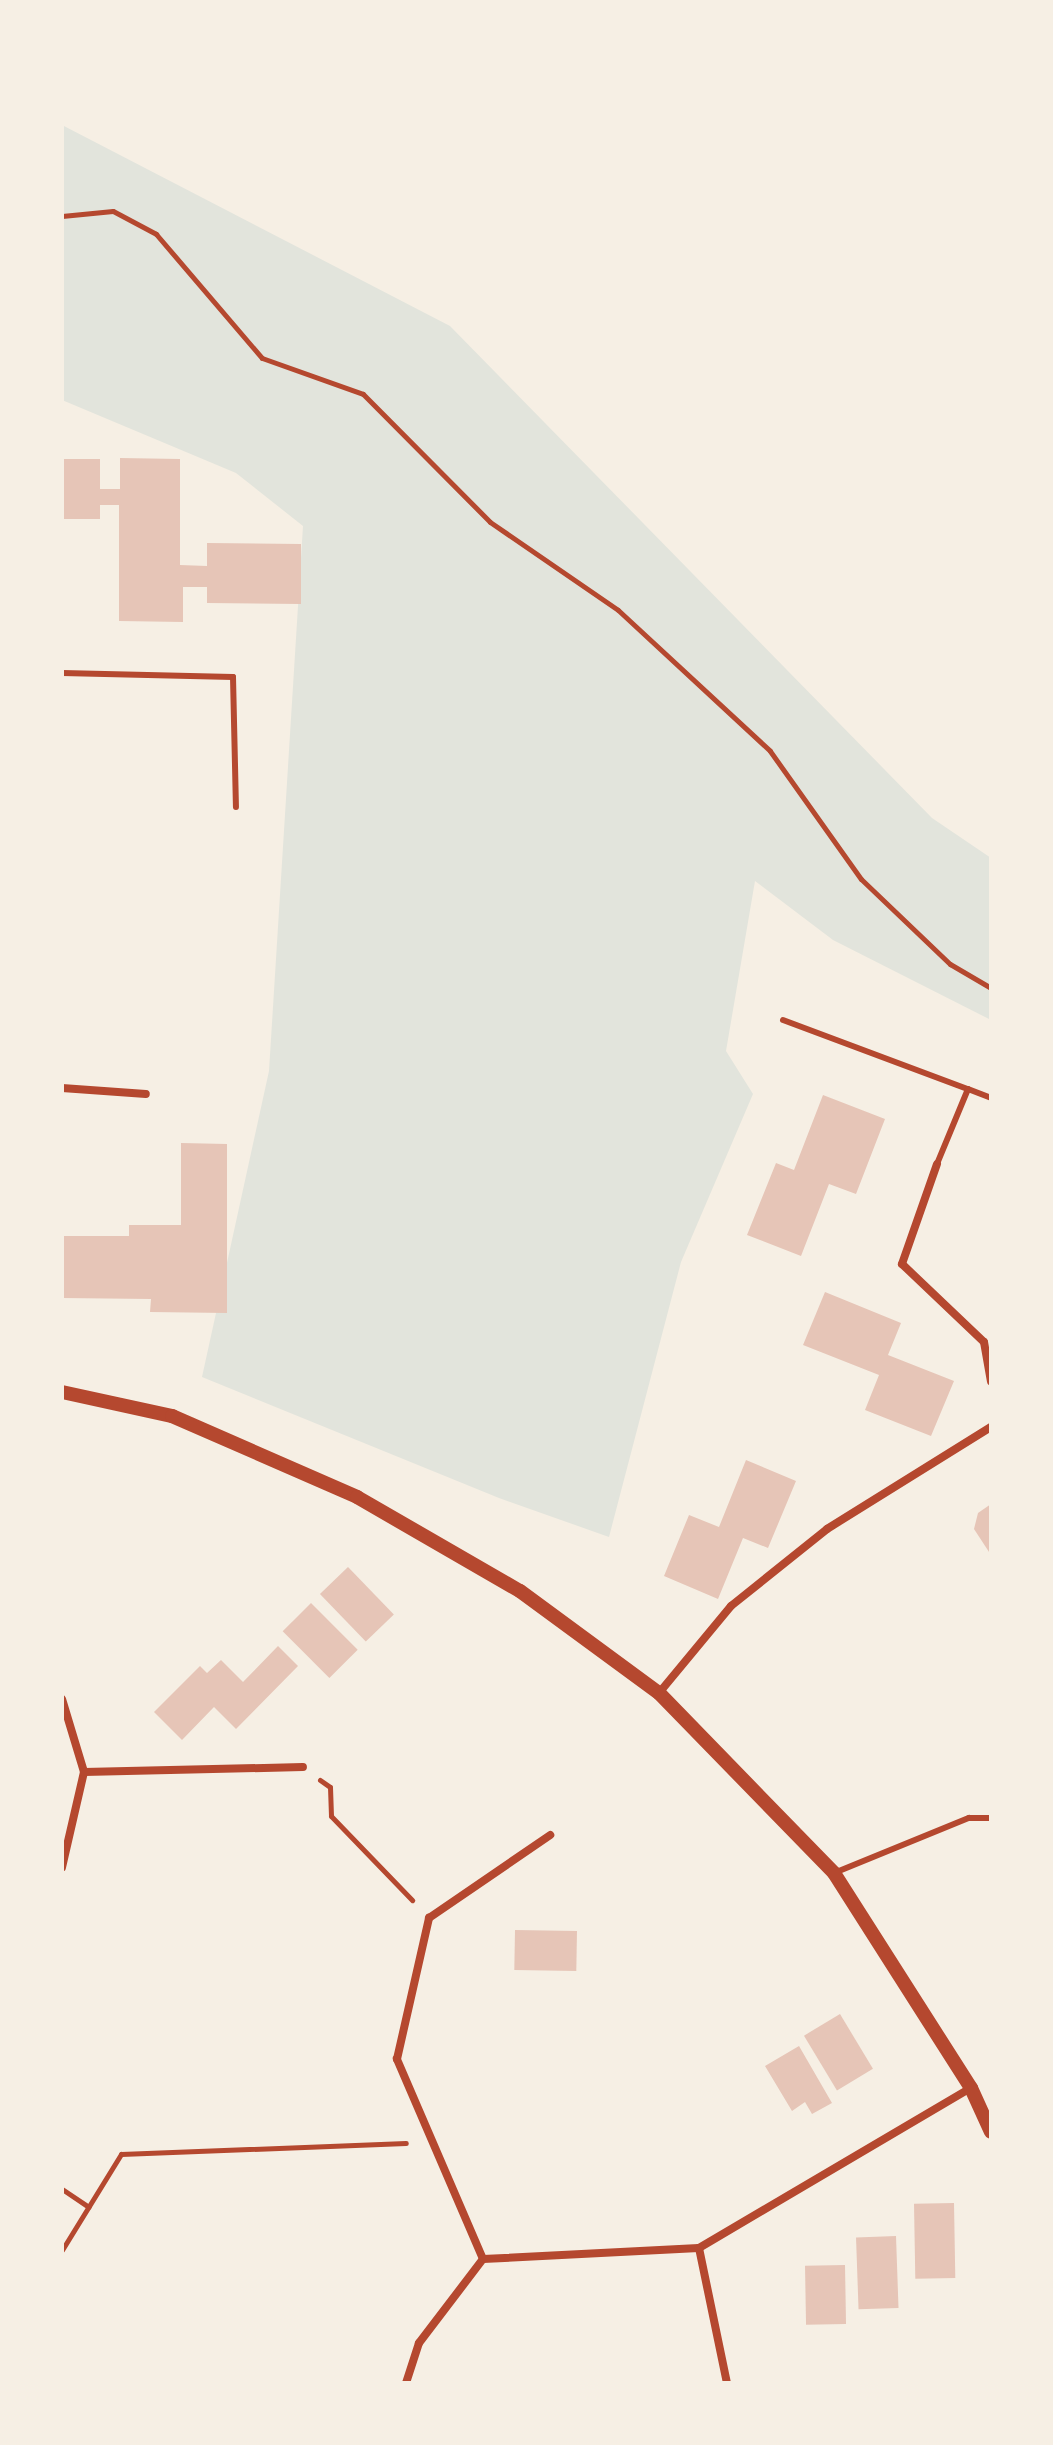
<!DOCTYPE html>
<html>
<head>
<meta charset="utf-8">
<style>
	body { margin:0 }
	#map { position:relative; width:1053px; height:2445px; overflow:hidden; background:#f6efe4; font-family:Roboto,sans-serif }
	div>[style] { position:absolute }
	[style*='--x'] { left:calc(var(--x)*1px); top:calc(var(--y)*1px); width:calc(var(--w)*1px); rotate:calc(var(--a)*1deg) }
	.green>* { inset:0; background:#e2e4dc }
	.building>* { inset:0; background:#e6c5b7; transform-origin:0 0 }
	.path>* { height:5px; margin:-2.5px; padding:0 2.5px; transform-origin:2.5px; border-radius:2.5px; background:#b5482f }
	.service>* { height:6px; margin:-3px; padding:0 3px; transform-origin:3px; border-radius:3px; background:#b5482f }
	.minor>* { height:8px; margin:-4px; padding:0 4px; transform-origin:4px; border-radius:4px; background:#b5482f }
	.tertiary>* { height:14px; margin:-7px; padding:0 7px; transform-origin:7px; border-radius:7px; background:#b5482f }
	span { translate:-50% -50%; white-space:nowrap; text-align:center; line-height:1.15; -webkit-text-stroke:6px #f6efe4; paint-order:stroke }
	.frame { position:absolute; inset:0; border:64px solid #f6efe4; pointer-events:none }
</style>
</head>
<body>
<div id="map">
	<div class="green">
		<div style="clip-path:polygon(62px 125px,450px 326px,932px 818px,991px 858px,991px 1020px,833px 940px,755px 881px,726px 1051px,753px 1094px,681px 1262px,609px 1537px,499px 1498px,202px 1377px,269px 1071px,303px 526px,236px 473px,62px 400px)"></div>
	</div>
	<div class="building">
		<div style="clip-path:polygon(120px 458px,180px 459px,180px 565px,207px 566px,207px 543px,301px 544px,301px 604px,207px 603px,207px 587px,183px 587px,183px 622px,119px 621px,119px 505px,100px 505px,100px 519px,62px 519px,62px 459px,100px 459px,100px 489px,120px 489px)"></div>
		<div style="clip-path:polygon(823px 1095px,885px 1119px,856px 1194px,829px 1184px,801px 1256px,747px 1235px,776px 1163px,794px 1170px)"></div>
		<div style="clip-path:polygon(181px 1143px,227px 1144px,227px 1313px,150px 1312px,151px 1299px,62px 1298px,62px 1236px,129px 1236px,129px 1225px,181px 1225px)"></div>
		<div style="clip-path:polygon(825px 1292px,901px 1323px,888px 1355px,954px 1381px,931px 1436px,865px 1410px,879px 1375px,803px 1345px)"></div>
		<div style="clip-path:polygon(746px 1460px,796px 1481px,768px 1548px,743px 1538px,718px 1599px,664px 1576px,689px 1515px,719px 1527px)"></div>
		<div style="clip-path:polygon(991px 1504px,991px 1555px,974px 1529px,978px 1513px)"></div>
		<div style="left:348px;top:1567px;width:66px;height:39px;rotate:46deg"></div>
		<div style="left:311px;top:1603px;width:66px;height:40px;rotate:45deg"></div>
		<div style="clip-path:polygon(278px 1646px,298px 1666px,236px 1729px,214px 1707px,182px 1740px,154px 1712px,200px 1666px,207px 1673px,221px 1660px,243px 1682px)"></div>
		<div style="left:515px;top:1930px;width:62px;height:40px;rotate:1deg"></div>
		<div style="left:840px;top:2014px;width:64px;height:42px;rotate:59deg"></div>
		<div style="clip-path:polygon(799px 2046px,832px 2103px,812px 2114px,805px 2102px,792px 2111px,765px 2066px)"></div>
		<div style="left:954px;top:2203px;width:75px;height:40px;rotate:89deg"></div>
		<div style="left:896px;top:2236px;width:72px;height:40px;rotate:88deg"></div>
		<div style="left:845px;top:2265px;width:59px;height:40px;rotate:89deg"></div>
	</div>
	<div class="path">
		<div style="--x:62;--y:216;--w:51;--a:-5.6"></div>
		<div style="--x:113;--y:211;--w:49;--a:28.1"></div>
		<div style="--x:156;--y:234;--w:163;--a:49.5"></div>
		<div style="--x:262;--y:358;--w:107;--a:19.6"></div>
		<div style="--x:363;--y:394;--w:180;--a:45.2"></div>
		<div style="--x:490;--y:522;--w:155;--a:34.5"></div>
		<div style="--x:618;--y:610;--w:207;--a:42.8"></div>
		<div style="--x:770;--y:751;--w:157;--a:54.6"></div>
		<div style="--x:861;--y:879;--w:123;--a:43.7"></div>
		<div style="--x:950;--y:964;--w:48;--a:30.3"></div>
		<div style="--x:320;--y:1780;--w:12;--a:35"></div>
		<div style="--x:330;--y:1787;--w:29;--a:88"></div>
		<div style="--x:331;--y:1816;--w:117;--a:46"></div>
		<div style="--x:62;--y:2189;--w:32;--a:34"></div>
		<div style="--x:62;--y:2250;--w:113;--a:-58.4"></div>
		<div style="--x:121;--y:2154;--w:285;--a:-2.2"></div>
	</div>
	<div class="service">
		<div style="--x:62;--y:673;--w:171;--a:1.3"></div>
		<div style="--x:233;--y:677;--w:130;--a:88.7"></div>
		<div style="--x:783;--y:1020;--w:197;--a:20.5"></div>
		<div style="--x:968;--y:1089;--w:81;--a:112.5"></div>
		<div style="--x:968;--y:1089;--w:25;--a:21"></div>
		<div style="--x:834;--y:1873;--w:146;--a:-22.2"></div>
		<div style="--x:969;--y:1818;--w:22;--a:0"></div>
	</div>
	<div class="minor">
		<div style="--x:62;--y:1088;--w:84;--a:4.1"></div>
		<div style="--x:937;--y:1164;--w:106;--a:109.3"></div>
		<div style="--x:902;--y:1264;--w:113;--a:43.6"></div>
		<div style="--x:984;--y:1342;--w:40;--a:80"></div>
		<div style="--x:659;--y:1693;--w:113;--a:-50.4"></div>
		<div style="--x:731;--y:1606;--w:123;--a:-38.7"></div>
		<div style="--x:827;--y:1529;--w:193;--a:-31.9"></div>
		<div style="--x:62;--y:1699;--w:76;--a:73.2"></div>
		<div style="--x:84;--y:1772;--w:98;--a:103"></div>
		<div style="--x:84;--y:1772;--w:219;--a:-1.3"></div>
		<div style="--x:699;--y:2248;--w:138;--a:78.3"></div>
		<div style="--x:483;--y:2259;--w:218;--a:-113.3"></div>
		<div style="--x:397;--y:2059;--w:145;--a:-77.2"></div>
		<div style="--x:429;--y:1918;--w:147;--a:-34.4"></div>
		<div style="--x:406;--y:2383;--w:42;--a:-72"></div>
		<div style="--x:419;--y:2343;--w:106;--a:-52.7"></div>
		<div style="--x:483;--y:2259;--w:216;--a:-2.9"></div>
		<div style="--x:699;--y:2248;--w:316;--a:-30.5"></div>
	</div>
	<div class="tertiary">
		<div style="--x:62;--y:1392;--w:113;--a:12.3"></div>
		<div style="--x:172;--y:1416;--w:202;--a:23.6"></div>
		<div style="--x:357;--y:1497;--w:188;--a:30"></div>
		<div style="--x:520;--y:1591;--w:172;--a:36.3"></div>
		<div style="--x:659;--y:1693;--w:251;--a:45.8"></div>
		<div style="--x:834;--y:1873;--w:255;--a:57.5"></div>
		<div style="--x:971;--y:2088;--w:48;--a:65.6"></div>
	</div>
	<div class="frame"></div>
</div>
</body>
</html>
